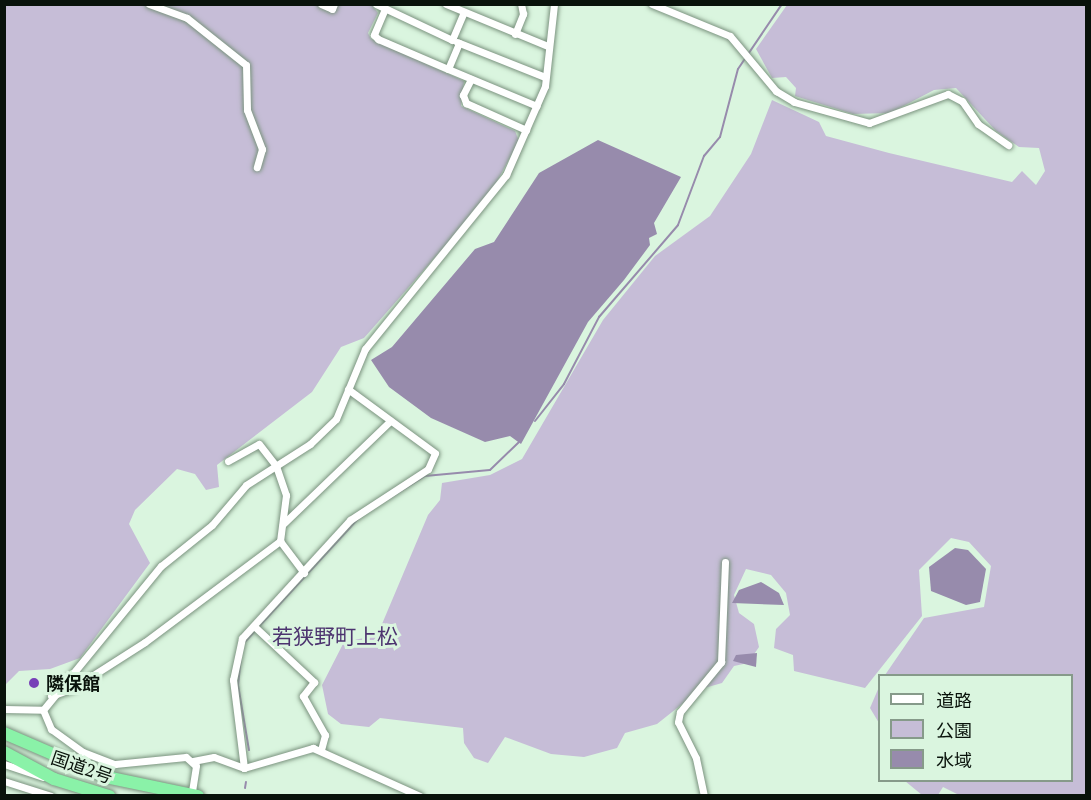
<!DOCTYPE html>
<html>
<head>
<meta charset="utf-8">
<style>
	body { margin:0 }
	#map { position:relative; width:1091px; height:800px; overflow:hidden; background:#daf5df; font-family:"PT Serif","Noto Sans JP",serif }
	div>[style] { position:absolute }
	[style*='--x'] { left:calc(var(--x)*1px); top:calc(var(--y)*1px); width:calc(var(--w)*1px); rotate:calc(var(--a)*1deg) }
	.green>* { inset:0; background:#c6bdd7 }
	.water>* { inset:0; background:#978bac }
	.stream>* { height:2px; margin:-1px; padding:0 1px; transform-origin:1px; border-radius:1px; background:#978bac }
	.roads { filter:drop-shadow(0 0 2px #7b937f) drop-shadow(0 0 2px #7b937f) }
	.minor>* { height:7px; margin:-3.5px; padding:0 3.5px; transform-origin:3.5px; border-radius:3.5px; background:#fff }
	.trunk>* { height:12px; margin:-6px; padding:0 6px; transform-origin:6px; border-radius:6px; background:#8af2a8 }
	.dots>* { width:16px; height:16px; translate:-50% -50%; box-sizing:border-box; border:3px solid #daf5df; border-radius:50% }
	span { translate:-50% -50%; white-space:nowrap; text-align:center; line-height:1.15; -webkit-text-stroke:6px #daf5df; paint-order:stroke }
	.poi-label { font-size:18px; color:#09120b; font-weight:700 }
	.left { translate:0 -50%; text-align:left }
	.street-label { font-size:18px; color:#09120b }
	.quarter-label { font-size:21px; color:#4c336f }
	.frame { position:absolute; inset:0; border:6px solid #09120b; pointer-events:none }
	.legend { position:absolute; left:878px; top:674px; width:195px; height:108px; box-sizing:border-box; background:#daf5df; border:2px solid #869a8a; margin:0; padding:8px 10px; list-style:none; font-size:18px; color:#09120b }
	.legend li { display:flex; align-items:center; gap:12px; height:30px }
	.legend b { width:30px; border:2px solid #869a8a }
</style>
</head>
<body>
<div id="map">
	<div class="green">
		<div style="clip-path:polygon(4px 5px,372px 5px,378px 13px,368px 33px,371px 39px,464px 81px,461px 106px,515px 131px,519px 141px,489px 196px,364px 338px,341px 347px,312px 392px,217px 465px,219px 487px,206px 490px,195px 474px,177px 469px,135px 510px,129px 524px,150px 563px,80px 658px,50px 669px,19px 671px,5px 685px)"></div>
		<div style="clip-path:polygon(787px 5px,1086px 5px,1086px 795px,959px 795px,943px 787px,938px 795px,922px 795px,905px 781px,1072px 780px,1072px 676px,885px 675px,924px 618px,984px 607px,991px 566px,969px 542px,951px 538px,919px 570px,922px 616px,865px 688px,794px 671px,793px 655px,774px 648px,776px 629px,790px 615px,786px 593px,771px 575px,746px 569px,734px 595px,739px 613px,754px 624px,759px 647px,748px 663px,734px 666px,722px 683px,701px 689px,657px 724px,625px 733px,617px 748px,584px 757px,551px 754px,505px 737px,488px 763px,474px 758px,464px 743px,463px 728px,380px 718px,369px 727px,341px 724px,328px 714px,322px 685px,344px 642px,369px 637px,382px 624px,428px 515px,440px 500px,442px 483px,490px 475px,522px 459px,603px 320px,655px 256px,710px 216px,751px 154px,772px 100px,819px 122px,826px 136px,889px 153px,1012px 182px,1022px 171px,1036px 185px,1045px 171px,1039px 148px,1019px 147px,996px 131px,956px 88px,934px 90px,890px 113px,853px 114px,795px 96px,796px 88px,786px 77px,772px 78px,756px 49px)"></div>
		<div style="clip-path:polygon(879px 687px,880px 723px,879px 723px,870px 708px)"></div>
	</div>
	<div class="water">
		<div style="clip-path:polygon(598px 140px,681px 177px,654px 223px,657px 234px,649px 238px,650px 245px,624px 280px,588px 322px,521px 444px,510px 436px,485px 442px,431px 418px,389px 387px,371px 360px,392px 347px,475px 249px,494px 242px,539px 173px)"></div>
		<div style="clip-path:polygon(955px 548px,968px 550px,986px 569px,980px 602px,966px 605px,931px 591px,929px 567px)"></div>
		<div style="clip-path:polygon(761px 582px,779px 593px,784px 605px,732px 603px,739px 590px)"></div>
		<div style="clip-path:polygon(757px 653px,756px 667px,733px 661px,736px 655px)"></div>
	</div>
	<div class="stream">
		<div style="--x:535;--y:421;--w:47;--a:-51.9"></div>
		<div style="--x:564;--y:384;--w:76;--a:-62.4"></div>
		<div style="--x:599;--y:317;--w:121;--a:-49.3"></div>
		<div style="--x:678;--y:225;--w:74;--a:-69.4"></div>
		<div style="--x:704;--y:156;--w:25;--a:-50"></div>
		<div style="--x:720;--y:137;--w:70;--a:-75.2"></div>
		<div style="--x:738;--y:69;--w:78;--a:-55.9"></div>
		<div style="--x:380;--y:504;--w:53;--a:-31.9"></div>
		<div style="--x:425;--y:476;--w:65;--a:-5.3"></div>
		<div style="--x:490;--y:470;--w:40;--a:-44"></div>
		<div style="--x:244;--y:643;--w:171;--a:-47.4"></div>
		<div style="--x:241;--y:657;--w:28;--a:96"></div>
		<div style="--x:238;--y:685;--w:66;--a:80.4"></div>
		<div style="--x:245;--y:788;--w:6;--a:-81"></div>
	</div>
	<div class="roads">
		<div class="minor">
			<div style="--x:149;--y:4;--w:40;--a:20.2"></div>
			<div style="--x:187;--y:18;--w:75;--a:38.5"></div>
			<div style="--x:246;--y:65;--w:45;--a:88.7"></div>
			<div style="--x:247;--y:110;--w:42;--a:69"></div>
			<div style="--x:262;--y:149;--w:19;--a:106"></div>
			<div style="--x:321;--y:4;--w:12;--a:24"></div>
			<div style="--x:332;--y:9;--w:5;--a:-68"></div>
			<div style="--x:376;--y:4;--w:84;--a:25.3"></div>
			<div style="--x:452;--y:40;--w:30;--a:-67"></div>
			<div style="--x:446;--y:4;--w:110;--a:22.4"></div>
			<div style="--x:652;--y:4;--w:84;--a:22.3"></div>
			<div style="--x:730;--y:36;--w:72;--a:50.1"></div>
			<div style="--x:776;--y:91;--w:21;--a:31"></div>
			<div style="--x:794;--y:102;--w:78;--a:15.6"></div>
			<div style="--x:869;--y:123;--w:84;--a:-20.2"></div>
			<div style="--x:948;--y:94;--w:16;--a:27"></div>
			<div style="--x:962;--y:101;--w:28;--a:55"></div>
			<div style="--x:978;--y:124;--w:37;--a:35"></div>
			<div style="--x:384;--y:11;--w:26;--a:113"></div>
			<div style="--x:374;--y:35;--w:6;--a:45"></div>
			<div style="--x:378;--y:39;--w:76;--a:23.2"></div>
			<div style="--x:515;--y:34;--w:22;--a:-68"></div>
			<div style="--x:523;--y:14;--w:10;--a:-101"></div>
			<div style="--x:457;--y:42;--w:95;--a:21.7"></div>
			<div style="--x:459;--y:43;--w:28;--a:113"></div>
			<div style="--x:448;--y:69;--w:96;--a:22.6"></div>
			<div style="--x:471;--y:79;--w:18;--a:117"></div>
			<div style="--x:463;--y:95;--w:9;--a:69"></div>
			<div style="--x:466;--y:103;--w:66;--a:24.2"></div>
			<div style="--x:228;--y:461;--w:35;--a:-29"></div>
			<div style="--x:259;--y:444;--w:28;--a:52"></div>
			<div style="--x:276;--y:466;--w:31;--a:71"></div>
			<div style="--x:286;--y:495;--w:46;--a:97.4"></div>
			<div style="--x:280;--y:541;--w:40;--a:53"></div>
			<div style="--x:283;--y:524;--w:149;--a:-43.9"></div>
			<div style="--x:255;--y:627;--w:81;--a:43"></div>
			<div style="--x:314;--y:682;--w:18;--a:128"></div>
			<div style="--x:303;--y:696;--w:45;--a:60.6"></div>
			<div style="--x:325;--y:735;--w:16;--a:105"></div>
			<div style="--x:51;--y:696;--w:23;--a:-20"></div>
			<div style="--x:73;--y:688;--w:85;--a:-32.6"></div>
			<div style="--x:145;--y:642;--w:169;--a:-36.8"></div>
			<div style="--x:4;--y:709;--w:39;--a:1"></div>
			<div style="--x:43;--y:710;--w:21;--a:67"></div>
			<div style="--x:51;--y:729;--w:39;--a:36"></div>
			<div style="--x:83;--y:752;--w:34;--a:21"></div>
			<div style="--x:115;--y:764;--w:71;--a:-5.6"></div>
			<div style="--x:186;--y:757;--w:13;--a:42"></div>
			<div style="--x:196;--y:766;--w:30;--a:99"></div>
			<div style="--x:43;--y:710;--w:186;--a:-50.7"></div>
			<div style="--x:161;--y:566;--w:65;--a:-38.8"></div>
			<div style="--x:212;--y:525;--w:52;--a:-49.6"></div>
			<div style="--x:246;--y:485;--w:76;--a:-32.6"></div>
			<div style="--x:310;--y:444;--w:36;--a:-44"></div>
			<div style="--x:336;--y:419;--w:76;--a:-67.5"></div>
			<div style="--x:365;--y:349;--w:224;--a:-51"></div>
			<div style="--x:506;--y:175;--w:97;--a:-66.3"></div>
			<div style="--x:545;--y:86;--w:82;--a:-83.7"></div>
			<div style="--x:193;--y:761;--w:21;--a:-11"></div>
			<div style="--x:214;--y:757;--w:32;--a:20"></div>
			<div style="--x:244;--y:768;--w:72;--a:-16.2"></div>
			<div style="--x:313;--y:748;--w:117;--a:24.2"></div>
			<div style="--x:4;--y:764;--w:41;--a:18.4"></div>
			<div style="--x:244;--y:768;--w:89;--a:-97.1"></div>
			<div style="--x:233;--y:680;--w:43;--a:-77.9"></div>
			<div style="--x:242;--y:638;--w:160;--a:-47.5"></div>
			<div style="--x:350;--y:520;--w:93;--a:-33.2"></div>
			<div style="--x:428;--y:469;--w:17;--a:-66"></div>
			<div style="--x:435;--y:453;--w:108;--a:-143.7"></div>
			<div style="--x:4;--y:781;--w:49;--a:17.7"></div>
			<div style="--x:704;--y:796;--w:39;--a:-102"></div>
			<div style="--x:696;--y:758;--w:40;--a:-116.6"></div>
			<div style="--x:678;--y:722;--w:10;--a:-79"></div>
			<div style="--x:680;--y:712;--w:65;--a:-50.6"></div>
			<div style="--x:721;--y:662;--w:100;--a:-87.7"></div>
		</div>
		<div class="trunk">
			<div style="--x:4;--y:733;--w:111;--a:23.3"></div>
			<div style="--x:106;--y:777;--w:94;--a:11.7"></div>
			<div style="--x:4;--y:752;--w:57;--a:28.4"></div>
			<div style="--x:54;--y:779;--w:58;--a:17.2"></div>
		</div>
	</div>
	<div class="dots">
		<div style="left:34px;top:683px;background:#7740b7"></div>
	</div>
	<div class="poi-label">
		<span class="left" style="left:46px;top:683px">隣保館</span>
	</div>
	<div class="street-label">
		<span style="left:82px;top:767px;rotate:19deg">国道2号</span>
	</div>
	<div class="quarter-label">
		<span style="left:335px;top:636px">若狭野町上松</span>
	</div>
	<div class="frame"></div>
	<ul class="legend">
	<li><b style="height:8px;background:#fff"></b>道路</li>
	<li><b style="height:16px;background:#c6bdd7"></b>公園</li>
	<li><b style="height:16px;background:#978bac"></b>水域</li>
	</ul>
</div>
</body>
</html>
